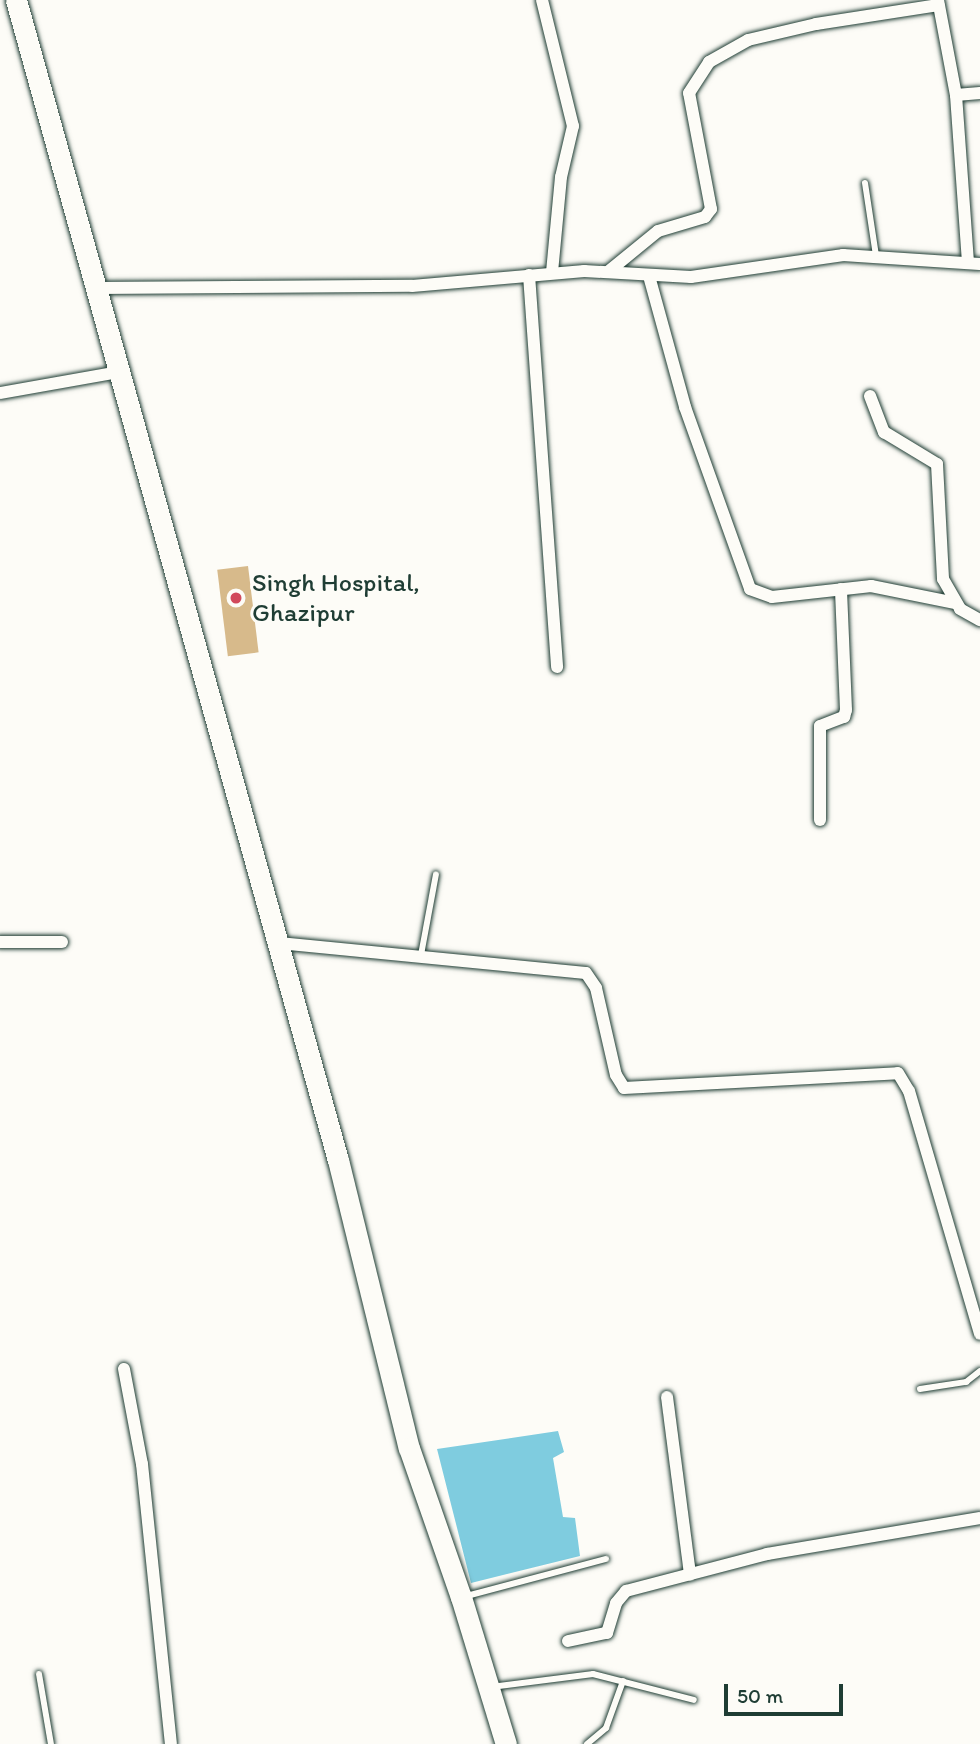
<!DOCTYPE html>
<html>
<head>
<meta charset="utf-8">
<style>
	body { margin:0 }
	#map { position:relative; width:980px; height:1744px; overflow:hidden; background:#fdfcf7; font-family:Itim,sans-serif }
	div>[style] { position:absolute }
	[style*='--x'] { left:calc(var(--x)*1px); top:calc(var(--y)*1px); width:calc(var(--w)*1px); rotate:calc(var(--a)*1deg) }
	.water>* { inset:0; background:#7fccdf }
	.building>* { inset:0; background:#d7ba8b; transform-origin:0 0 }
	.roads { filter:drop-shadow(0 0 2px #1f3d34) drop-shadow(0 0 2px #1f3d34) }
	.service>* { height:6px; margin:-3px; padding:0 3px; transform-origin:3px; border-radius:3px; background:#fdfcf7 }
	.minor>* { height:12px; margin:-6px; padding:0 6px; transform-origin:6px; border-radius:6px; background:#fdfcf7 }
	.trunk>* { height:21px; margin:-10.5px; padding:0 10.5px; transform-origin:10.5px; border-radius:10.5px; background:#fdfcf7 }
	.dots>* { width:19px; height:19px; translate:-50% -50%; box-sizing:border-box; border:4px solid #fdfcf7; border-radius:50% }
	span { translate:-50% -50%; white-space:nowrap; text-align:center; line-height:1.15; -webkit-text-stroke:6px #fdfcf7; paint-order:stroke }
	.poi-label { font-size:26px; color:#1f3d34 }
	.left { translate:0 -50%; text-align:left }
	.scale { position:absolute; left:724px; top:1684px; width:119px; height:32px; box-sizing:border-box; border:4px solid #1f3d34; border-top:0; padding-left:9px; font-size:21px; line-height:24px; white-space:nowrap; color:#1f3d34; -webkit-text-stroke:5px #fdfcf7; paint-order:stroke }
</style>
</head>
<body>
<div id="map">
	<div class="water">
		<div style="clip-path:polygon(558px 1431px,564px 1452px,553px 1458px,563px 1517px,575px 1518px,580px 1556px,471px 1583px,437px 1449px)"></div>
	</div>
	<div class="building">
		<div style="left:248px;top:566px;width:87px;height:31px;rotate:83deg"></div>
	</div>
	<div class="roads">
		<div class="service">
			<div style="--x:865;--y:183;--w:74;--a:81.4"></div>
			<div style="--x:421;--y:955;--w:82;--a:-79.5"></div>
			<div style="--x:920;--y:1389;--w:47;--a:-8.7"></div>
			<div style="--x:966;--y:1382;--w:18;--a:-38"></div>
			<div style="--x:463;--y:1597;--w:148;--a:-14.9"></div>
			<div style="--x:39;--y:1674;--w:71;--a:80.3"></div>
			<div style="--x:491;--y:1687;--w:103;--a:-7.3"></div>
			<div style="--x:593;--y:1674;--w:104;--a:14.4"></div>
			<div style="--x:587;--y:1744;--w:25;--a:-40"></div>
			<div style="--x:606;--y:1728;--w:50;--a:-70.1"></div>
		</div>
		<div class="minor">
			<div style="--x:542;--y:0;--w:130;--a:76.2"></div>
			<div style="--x:573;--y:126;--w:52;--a:103.2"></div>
			<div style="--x:561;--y:177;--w:96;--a:95.4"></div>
			<div style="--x:938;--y:0;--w:97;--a:79.3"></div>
			<div style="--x:956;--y:95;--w:167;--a:85.9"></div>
			<div style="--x:956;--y:95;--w:24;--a:-5"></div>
			<div style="--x:609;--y:271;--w:63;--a:-39.2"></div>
			<div style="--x:658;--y:231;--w:49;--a:-16.6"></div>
			<div style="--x:705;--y:217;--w:10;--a:-53"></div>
			<div style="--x:711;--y:209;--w:118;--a:-100.7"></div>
			<div style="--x:689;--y:93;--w:37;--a:-57"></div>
			<div style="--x:709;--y:62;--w:45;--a:-29.4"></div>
			<div style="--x:748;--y:40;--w:70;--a:-13.2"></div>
			<div style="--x:816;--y:24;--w:124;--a:-8.8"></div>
			<div style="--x:529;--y:275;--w:393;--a:85.9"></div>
			<div style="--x:649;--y:276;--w:136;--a:74.6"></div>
			<div style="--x:685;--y:407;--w:193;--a:70.3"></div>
			<div style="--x:750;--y:589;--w:23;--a:20"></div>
			<div style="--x:772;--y:597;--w:100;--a:-6.3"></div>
			<div style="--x:871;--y:586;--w:86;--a:11.4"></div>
			<div style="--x:96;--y:288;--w:316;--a:-0.4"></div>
			<div style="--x:412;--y:286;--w:173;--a:-5"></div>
			<div style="--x:584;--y:271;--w:107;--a:3.2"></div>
			<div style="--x:691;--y:277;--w:154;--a:-8.2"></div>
			<div style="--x:843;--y:255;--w:137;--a:3.8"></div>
			<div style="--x:0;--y:393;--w:121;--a:-10"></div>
			<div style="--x:870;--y:396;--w:39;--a:69"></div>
			<div style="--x:884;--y:432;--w:62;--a:31.1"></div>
			<div style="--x:937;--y:464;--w:115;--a:87"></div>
			<div style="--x:943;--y:579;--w:34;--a:60"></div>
			<div style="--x:960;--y:609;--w:23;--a:29"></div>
			<div style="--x:820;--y:820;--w:94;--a:-90"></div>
			<div style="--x:820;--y:726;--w:26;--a:-21"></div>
			<div style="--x:844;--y:717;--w:7;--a:-74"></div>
			<div style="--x:846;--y:710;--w:121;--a:-92.4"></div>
			<div style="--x:0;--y:942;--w:62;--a:0"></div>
			<div style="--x:279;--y:943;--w:308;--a:5.6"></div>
			<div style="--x:586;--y:973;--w:18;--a:56"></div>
			<div style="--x:596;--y:988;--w:89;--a:77.1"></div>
			<div style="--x:616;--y:1075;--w:15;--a:58"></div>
			<div style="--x:624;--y:1088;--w:274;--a:-3.1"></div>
			<div style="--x:898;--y:1073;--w:21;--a:59"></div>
			<div style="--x:909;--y:1091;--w:253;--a:73.7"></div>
			<div style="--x:124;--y:1369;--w:97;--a:79.3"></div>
			<div style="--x:142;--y:1464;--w:281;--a:84.1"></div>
			<div style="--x:667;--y:1397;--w:179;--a:82.6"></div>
			<div style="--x:568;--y:1641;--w:40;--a:-12"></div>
			<div style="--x:607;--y:1633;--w:31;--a:-73"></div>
			<div style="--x:616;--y:1603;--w:16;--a:-50"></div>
			<div style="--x:626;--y:1591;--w:146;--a:-14.7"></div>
			<div style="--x:767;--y:1554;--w:216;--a:-9.6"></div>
		</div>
		<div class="trunk">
			<div style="--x:16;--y:0;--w:1204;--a:74.49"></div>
			<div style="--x:338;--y:1160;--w:297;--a:76.2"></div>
			<div style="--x:409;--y:1448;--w:158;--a:70.8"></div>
			<div style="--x:461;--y:1597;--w:154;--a:73"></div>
		</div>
	</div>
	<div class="dots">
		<div style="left:236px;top:598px;background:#d1495b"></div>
	</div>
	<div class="poi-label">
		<span class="left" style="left:252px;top:598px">Singh Hospital,<br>Ghazipur</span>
	</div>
	<div class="scale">50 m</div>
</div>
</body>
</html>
